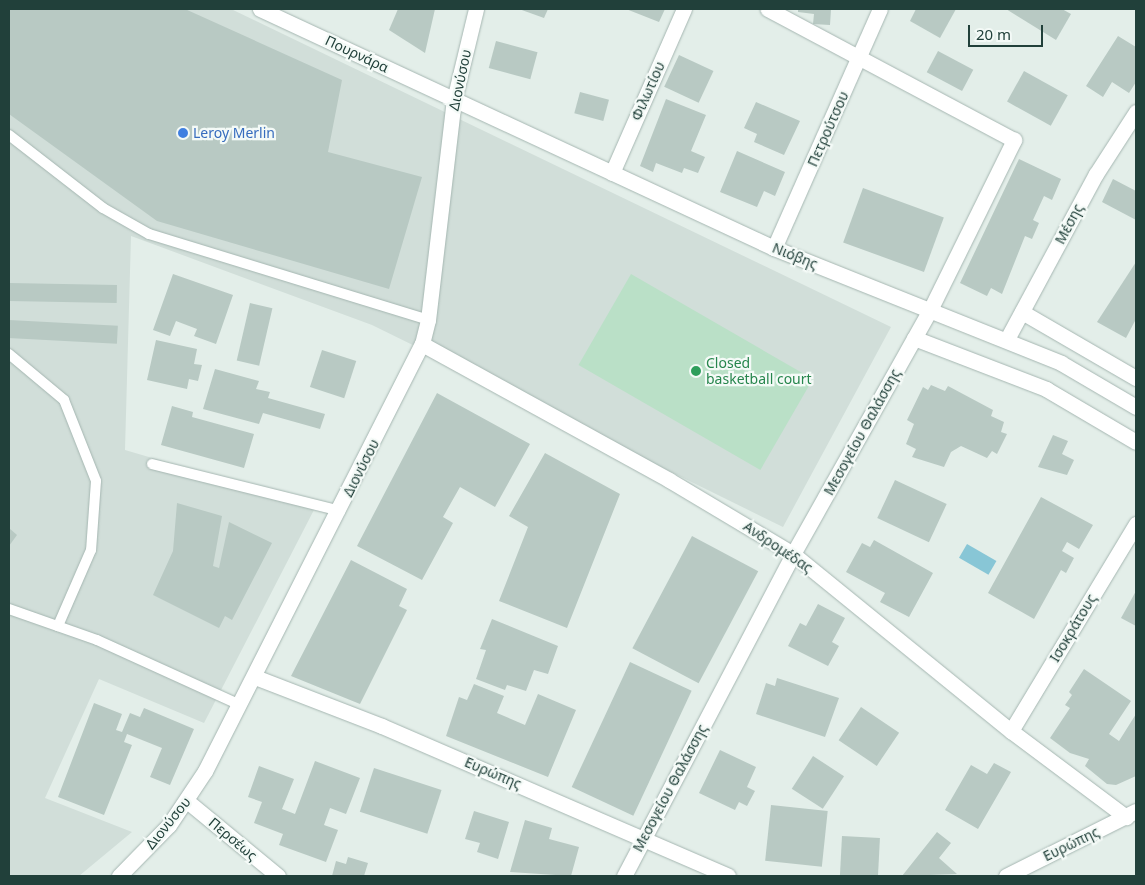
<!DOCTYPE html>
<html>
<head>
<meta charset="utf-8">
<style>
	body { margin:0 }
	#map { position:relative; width:1145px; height:885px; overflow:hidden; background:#e3eee9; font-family:"Noto Sans",sans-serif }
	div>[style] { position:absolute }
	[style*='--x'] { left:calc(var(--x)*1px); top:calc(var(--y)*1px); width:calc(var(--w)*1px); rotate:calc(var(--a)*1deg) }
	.built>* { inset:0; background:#d1ded9 }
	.green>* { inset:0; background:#bae0c7; transform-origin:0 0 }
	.water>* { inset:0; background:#88c6d6; transform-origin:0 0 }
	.building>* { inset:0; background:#b8c9c3; transform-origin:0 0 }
	.roads { filter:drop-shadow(0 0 1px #a5b6b1) drop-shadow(0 0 1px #a5b6b1) }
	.lane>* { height:10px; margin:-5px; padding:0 5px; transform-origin:5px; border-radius:5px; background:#fff }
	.street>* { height:15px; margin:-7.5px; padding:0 7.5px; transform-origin:7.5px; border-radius:7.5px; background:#fff }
	.dots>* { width:14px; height:14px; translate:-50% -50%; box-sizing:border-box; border:2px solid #f4faf7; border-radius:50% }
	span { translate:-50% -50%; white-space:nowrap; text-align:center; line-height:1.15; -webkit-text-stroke:4.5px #f4faf7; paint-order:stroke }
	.street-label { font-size:14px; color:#21403a }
	.shop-label { font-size:14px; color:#366cbe }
	.left { translate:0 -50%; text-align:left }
	.leisure-label { font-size:14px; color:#27864d }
	.frame { position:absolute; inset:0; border:10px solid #21403a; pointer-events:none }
	.scale { position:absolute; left:968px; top:25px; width:75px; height:22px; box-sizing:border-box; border:2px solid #21403a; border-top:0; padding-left:6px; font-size:15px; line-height:18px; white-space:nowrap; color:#21403a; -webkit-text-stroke:4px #f4faf7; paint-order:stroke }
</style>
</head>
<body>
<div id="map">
	<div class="built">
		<div style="clip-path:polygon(9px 9px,231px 9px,891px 327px,783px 527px,372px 325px,131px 236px,125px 450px,316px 506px,204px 723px,99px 679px,45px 798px,132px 832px,79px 876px,9px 876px)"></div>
	</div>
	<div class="green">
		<div style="left:631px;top:274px;width:210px;height:105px;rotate:30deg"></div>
	</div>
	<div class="water">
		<div style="left:967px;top:544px;width:34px;height:16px;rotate:30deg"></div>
	</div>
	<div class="building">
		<div style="clip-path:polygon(9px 9px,185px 9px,342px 80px,328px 152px,422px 177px,389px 289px,157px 221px,9px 114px)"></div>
		<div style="clip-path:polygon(398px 9px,435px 9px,425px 53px,389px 30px)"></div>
		<div style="clip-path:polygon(519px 9px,548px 9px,544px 18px)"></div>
		<div style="clip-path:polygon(626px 9px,665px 9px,659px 22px)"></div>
		<div style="clip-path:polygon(798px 9px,831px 9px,830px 25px,813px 24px,814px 14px,798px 12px)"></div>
		<div style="clip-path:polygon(916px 9px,956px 9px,940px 38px,910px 21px)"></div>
		<div style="clip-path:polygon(1006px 9px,1062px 9px,1071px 14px,1056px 40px)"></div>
		<div style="clip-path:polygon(1118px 36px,1136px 47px,1136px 82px,1129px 93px,1112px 82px,1103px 97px,1086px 86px)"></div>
		<div style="left:496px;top:41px;width:43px;height:28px;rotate:15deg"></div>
		<div style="left:938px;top:51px;width:40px;height:24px;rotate:28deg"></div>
		<div style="left:679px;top:55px;width:38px;height:35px;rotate:25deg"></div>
		<div style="left:1024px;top:71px;width:50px;height:35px;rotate:29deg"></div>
		<div style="left:580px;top:92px;width:30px;height:22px;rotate:15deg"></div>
		<div style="clip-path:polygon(666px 99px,706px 115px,691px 151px,705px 157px,698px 173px,684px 168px,682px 173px,656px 163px,653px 172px,640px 166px)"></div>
		<div style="clip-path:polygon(756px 102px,800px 121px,784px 155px,754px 142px,757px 134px,744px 128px)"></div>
		<div style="clip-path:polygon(737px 151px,785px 172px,775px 196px,764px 191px,757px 207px,720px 192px)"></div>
		<div style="clip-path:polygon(1019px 159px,1061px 179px,1052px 200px,1044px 196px,1033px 220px,1039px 223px,1032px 239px,1025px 236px,1002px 294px,991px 288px,987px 296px,960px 283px)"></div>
		<div style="clip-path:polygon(1113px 179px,1136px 191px,1136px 220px,1102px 202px)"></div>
		<div style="left:863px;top:188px;width:86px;height:58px;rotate:20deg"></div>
		<div style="clip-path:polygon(1136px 262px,1136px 319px,1126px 338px,1097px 322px)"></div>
		<div style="clip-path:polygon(173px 274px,233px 295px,216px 344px,194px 336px,197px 329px,176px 321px,170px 336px,153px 330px)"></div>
		<div style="left:9px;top:283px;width:108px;height:18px;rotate:1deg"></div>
		<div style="left:250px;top:303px;width:23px;height:59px;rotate:13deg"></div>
		<div style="left:9px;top:320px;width:109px;height:18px;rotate:3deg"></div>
		<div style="clip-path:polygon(156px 340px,197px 349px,194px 364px,202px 365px,198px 381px,189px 379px,187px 389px,147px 380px)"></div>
		<div style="left:322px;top:350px;width:36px;height:39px;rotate:18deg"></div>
		<div style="clip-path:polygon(215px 369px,259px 381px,256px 389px,270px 392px,268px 398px,325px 414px,320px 429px,263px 413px,259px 424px,203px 409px)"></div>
		<div style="clip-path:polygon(931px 385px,945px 391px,948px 386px,993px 410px,991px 416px,1004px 422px,1001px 432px,1007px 434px,997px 454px,992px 451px,987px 458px,961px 446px,951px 452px,944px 467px,912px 457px,916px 449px,906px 444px,914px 424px,907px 420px,923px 387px,928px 390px)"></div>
		<div style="clip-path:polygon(437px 393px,530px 444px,495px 507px,460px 487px,443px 517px,453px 523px,422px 580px,357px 546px)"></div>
		<div style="clip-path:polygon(172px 406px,193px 412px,192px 417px,254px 434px,244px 468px,161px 445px)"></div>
		<div style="clip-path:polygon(1053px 435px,1068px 441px,1062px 454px,1074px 460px,1067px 475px,1038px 467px)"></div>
		<div style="clip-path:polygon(545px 453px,620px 494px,567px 628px,499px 601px,528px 527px,509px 516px)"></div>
		<div style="left:895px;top:480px;width:57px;height:42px;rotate:25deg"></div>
		<div style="clip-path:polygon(1041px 497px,1093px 525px,1079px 549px,1067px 542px,1062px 551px,1074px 558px,1066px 573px,1061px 570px,1034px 619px,988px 593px)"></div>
		<div style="clip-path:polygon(177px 503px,222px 516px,213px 566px,219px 568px,229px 522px,272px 543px,232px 620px,225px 616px,219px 628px,153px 595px,173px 551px)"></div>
		<div style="clip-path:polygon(9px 528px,17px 535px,9px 546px)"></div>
		<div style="left:692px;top:536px;width:75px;height:127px;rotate:28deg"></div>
		<div style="clip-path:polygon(874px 540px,933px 573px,909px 617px,880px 602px,885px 593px,846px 572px,862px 543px,870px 547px)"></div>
		<div style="clip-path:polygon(351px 560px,407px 589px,399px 606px,407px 610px,360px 704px,291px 676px)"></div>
		<div style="clip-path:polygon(1136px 591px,1136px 626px,1121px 618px)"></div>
		<div style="clip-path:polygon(818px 604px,845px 618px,832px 642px,839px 646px,828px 666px,788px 646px,800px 623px,806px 626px)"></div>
		<div style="clip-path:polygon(492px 619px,558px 646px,548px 674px,534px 670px,526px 691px,507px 685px,505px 690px,476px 679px,486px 650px,480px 649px)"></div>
		<div style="left:630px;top:662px;width:68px;height:138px;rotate:25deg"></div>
		<div style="clip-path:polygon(1084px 669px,1131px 701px,1109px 734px,1119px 741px,1136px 714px,1136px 776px,1116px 785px,1107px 784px,1085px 766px,1089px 759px,1070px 753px,1050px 738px,1070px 708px,1065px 705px,1072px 695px,1069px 692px)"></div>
		<div style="clip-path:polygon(777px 678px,839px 698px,825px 737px,756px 714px,766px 683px,775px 686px)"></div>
		<div style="clip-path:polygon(474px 684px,504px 696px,497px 713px,525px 725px,538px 694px,576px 710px,548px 777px,446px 736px,459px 697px,467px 700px)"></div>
		<div style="clip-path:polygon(94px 703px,122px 714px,116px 730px,122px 732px,130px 713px,140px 717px,144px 708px,194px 729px,170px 785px,150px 777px,162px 748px,127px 734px,124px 742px,132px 745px,104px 815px,58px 797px)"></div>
		<div style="left:861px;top:707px;width:46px;height:40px;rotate:34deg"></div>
		<div style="clip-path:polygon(720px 750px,756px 767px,747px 787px,755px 791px,747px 806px,739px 802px,735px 810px,699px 793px)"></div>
		<div style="left:813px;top:756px;width:37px;height:39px;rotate:33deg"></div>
		<div style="clip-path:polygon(315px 761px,360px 778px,346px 814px,330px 808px,324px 825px,338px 830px,326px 862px,279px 845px,283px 834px,254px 823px,262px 802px,248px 797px,259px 766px,294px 779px,282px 809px,295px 814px)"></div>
		<div style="clip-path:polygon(994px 763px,1011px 772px,978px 829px,945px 810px,971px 765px,987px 774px)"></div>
		<div style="left:374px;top:768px;width:71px;height:46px;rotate:18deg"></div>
		<div style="left:771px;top:805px;width:57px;height:56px;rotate:6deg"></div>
		<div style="clip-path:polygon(474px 811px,509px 822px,498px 859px,477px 852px,480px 843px,465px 839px)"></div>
		<div style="clip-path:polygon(525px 820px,552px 828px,549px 839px,579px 847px,571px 876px,510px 872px)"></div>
		<div style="clip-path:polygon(937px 832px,951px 843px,939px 858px,957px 874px,902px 876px)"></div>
		<div style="left:842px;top:836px;width:38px;height:40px;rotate:3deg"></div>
		<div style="clip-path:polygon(348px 857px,368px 863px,364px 876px,332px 876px,336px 861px,346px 864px)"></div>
	</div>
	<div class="roads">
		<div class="lane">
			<div style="--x:9;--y:135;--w:119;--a:37.8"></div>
			<div style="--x:103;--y:208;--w:53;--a:29.5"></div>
			<div style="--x:149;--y:234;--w:292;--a:17.1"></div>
			<div style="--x:9;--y:354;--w:72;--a:39.9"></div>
			<div style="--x:64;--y:400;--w:87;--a:68.4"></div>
			<div style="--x:96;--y:481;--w:69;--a:94.1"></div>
			<div style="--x:91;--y:550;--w:83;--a:113.5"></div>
			<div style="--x:152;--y:464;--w:194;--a:14"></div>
			<div style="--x:9;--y:609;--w:93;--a:19.4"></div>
			<div style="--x:97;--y:640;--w:157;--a:24.4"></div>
		</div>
		<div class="street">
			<div style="--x:260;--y:9;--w:567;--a:24.94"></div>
			<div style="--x:774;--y:248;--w:309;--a:21.8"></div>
			<div style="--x:1061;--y:363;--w:87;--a:30.4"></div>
			<div style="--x:612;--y:173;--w:179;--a:-66.3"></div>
			<div style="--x:774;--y:248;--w:261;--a:-66.1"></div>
			<div style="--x:1022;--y:312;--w:132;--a:30.1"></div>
			<div style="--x:914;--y:338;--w:142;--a:21.1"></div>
			<div style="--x:1046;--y:389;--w:104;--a:30.5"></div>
			<div style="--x:1007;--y:339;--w:187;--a:-61.7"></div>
			<div style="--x:1096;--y:174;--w:74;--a:-57.2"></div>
			<div style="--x:422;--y:344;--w:282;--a:28.8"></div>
			<div style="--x:669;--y:480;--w:144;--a:30.8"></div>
			<div style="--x:793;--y:554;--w:281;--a:39.1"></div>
			<div style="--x:1011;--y:731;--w:144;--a:36.8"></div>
			<div style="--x:255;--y:677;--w:136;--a:21.1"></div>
			<div style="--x:382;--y:726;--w:377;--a:23.4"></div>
			<div style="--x:1011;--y:731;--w:242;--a:-58.9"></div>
			<div style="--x:187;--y:801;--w:118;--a:39.5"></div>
			<div style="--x:119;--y:876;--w:71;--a:-45.6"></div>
			<div style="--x:169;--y:825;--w:65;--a:-56.3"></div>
			<div style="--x:205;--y:771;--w:479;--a:-63.1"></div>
			<div style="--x:422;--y:344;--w:25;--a:-76"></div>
			<div style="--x:428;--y:320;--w:222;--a:-83.3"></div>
			<div style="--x:454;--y:100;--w:94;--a:-76.4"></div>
			<div style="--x:624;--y:876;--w:364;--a:-62.3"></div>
			<div style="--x:793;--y:554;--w:280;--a:-60.7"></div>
			<div style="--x:930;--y:310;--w:190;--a:-63.7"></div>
			<div style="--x:1014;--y:140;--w:279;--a:-152"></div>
			<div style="--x:1006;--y:876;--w:145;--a:-26.6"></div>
		</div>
	</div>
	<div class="dots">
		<div style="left:183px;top:133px;background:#3f7fe0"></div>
		<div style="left:696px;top:371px;background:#2e9e5b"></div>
	</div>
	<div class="street-label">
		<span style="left:357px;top:54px;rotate:25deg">Πουρνάρα</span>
		<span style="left:460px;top:80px;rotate:-78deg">Διονύσου</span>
		<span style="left:648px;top:91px;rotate:-66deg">Φιλωτίου</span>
		<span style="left:828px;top:129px;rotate:-66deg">Πετρούτσου</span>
		<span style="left:1069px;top:224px;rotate:-62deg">Μέσης</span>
		<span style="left:795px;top:256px;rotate:22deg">Νιόβης</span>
		<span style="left:862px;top:432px;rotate:-61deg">Μεσογείου Θαλάσσης</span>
		<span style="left:361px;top:468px;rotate:-63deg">Διονύσου</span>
		<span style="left:778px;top:547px;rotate:34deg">Ανδρομέδας</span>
		<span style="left:1073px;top:628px;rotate:-59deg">Ισοκράτους</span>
		<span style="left:493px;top:773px;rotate:23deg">Ευρώπης</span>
		<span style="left:670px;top:788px;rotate:-62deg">Μεσογείου Θαλάσσης</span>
		<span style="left:168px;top:823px;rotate:-51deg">Διονύσου</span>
		<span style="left:233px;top:839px;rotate:40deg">Περσέως</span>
		<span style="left:1071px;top:844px;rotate:-26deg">Ευρώπης</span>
	</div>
	<div class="shop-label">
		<span class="left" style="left:193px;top:133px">Leroy Merlin</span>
	</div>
	<div class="leisure-label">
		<span class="left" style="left:706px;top:371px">Closed<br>basketball court</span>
	</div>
	<div class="frame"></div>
	<div class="scale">20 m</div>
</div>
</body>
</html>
